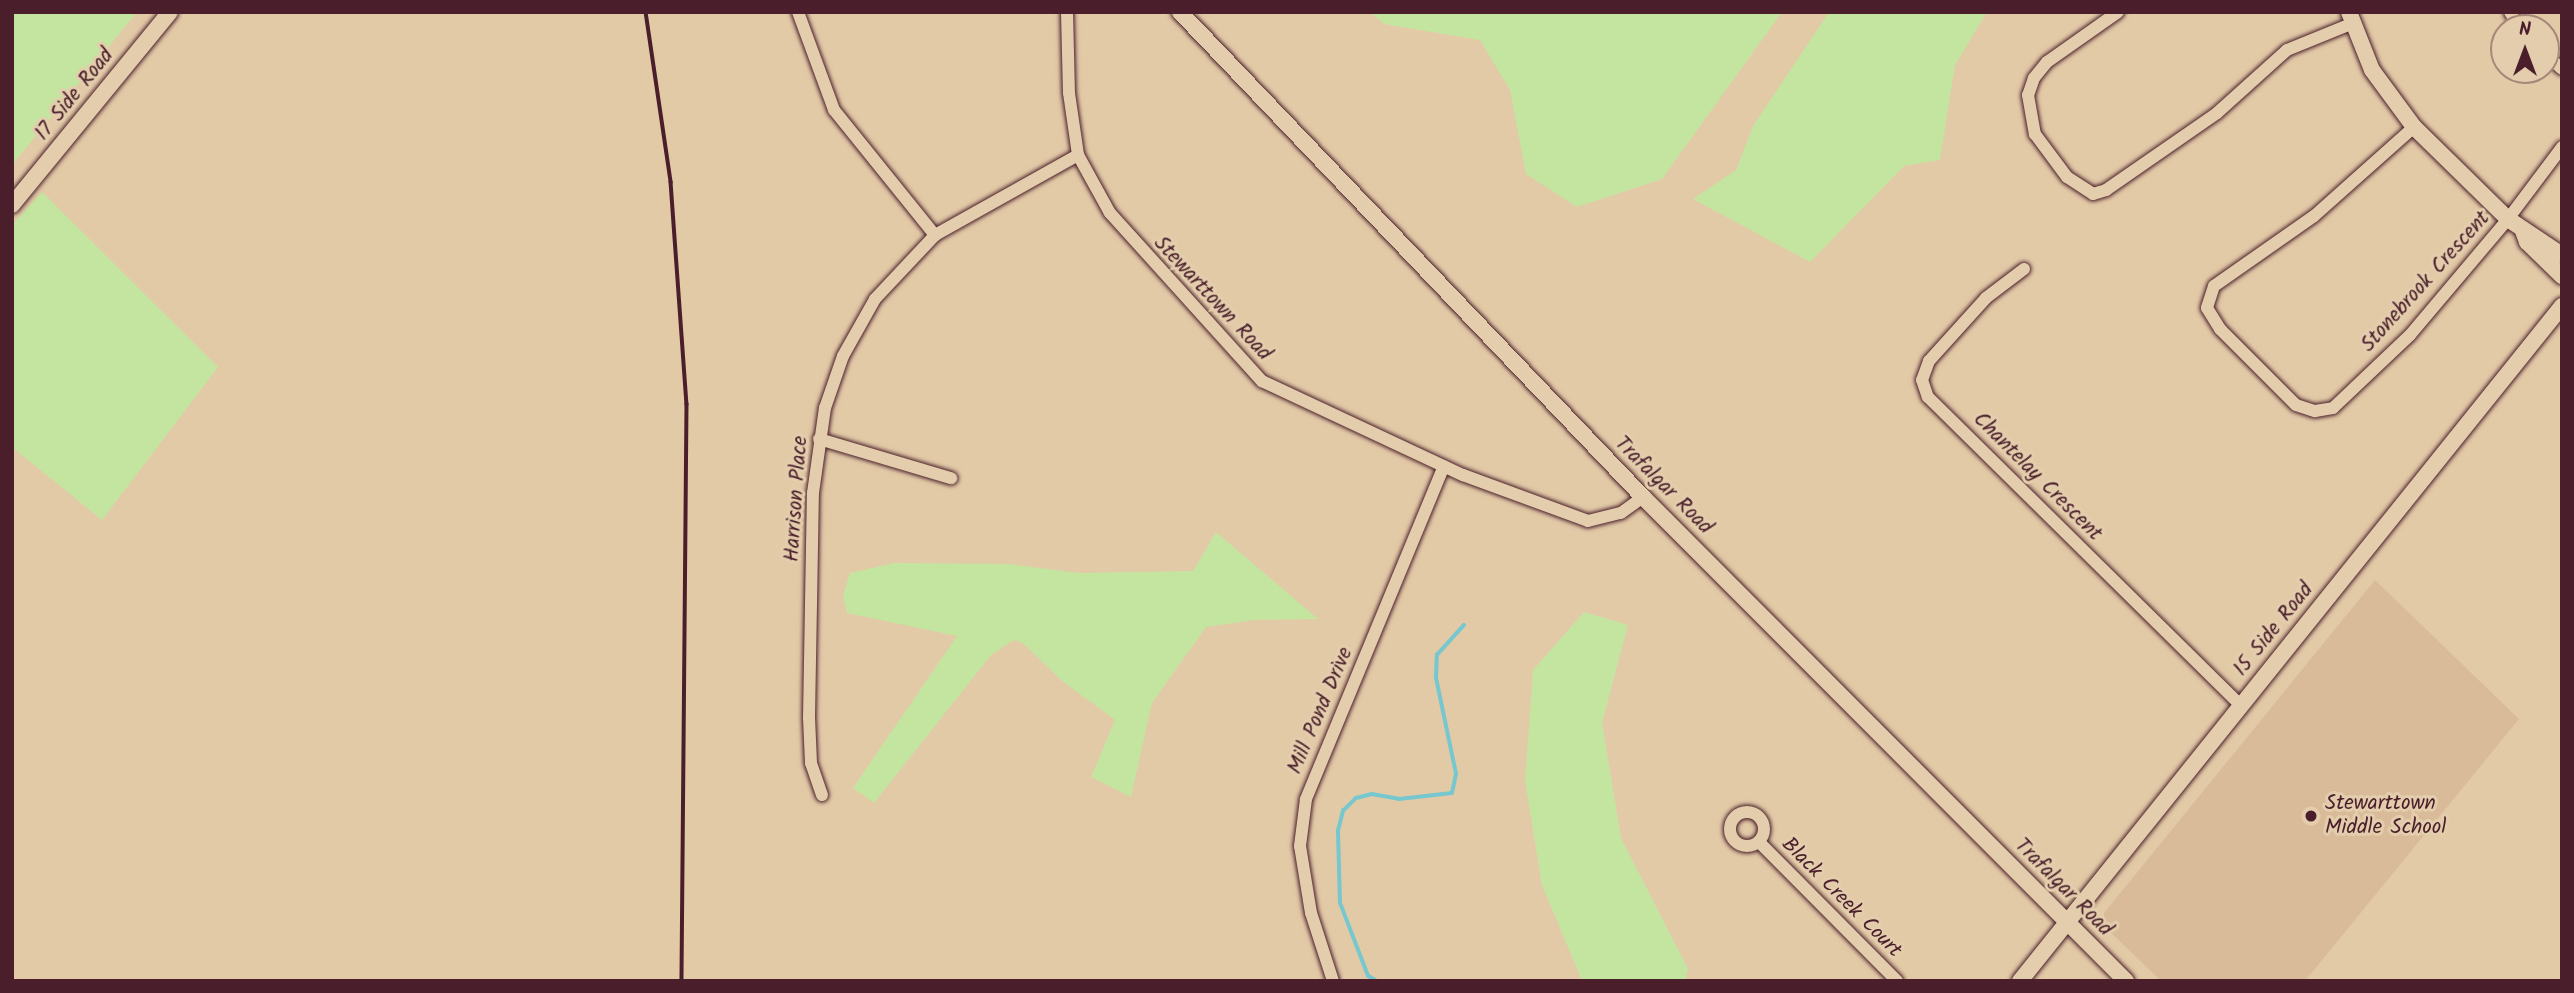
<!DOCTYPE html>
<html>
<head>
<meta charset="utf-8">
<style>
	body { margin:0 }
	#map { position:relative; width:2574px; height:993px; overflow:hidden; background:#e3caa7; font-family:Kalam,sans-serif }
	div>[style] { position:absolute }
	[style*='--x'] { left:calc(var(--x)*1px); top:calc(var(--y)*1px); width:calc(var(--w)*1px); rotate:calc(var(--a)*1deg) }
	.built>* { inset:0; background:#d9bb9a }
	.green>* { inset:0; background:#c3e59f }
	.stream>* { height:3.5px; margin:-1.75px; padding:0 1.75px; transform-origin:1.75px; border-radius:1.75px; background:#76c7ce }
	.roads { filter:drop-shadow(0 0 2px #4a1f2b) drop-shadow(0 0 2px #4a1f2b) }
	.street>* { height:12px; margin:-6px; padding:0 6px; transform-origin:6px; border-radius:6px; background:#e3cdac }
	.street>.ring { margin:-6px; padding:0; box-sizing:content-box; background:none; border:12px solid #e3cdac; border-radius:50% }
	.secondary>* { height:16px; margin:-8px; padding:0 8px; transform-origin:8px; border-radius:8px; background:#e3cdac }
	.rail>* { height:3.5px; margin:-1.75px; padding:0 1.75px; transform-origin:1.75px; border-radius:1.75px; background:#4a1f2b }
	.dots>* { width:19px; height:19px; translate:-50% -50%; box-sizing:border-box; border:4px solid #e3cdac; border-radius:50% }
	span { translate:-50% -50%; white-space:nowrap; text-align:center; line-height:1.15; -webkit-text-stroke:6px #e3cdac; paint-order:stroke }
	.street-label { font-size:21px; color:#4a1f2b }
	.poi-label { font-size:21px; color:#4a1f2b }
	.left { translate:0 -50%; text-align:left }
	.frame { position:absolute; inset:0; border:14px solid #4a1f2b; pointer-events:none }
	.north { position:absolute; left:2490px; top:14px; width:70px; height:70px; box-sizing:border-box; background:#e3cdac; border:2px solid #a68778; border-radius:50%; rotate:0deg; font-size:19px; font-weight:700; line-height:28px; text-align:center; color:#4a1f2b }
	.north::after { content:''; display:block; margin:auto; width:24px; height:32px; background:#4a1f2b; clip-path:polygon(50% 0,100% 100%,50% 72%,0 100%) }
</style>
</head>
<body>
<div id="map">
	<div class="built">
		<div style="clip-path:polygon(2375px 580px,2519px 719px,2305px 981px,2161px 981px,2104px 926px,2104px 913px)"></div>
	</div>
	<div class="green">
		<div style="clip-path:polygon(12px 12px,137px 12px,12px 165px)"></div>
		<div style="clip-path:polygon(1370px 12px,1782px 12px,1662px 179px,1577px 207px,1526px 174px,1510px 90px,1480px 40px,1384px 24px)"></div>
		<div style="clip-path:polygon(1829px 12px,1987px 12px,1955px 65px,1940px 160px,1904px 166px,1810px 262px,1693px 199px,1736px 170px,1753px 126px)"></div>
		<div style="clip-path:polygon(42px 192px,218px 367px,102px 520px,12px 447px,12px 225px)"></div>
		<div style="clip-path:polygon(1216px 532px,1318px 619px,1254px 620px,1206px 627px,1152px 703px,1131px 797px,1091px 777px,1115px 720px,1061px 680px,1023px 643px,1014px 640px,991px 655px,874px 803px,853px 788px,957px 636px,847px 613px,843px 596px,850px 573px,894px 563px,1008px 564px,1079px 573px,1193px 571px)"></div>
		<div style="clip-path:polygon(1584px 612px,1628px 625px,1602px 723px,1621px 838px,1688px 969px,1685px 981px,1582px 981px,1542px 885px,1525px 781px,1533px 670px)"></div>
	</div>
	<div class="stream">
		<div style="--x:1376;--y:981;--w:9;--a:-148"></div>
		<div style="--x:1368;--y:976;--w:78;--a:-111"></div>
		<div style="--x:1340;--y:903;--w:72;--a:-91.6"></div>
		<div style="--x:1338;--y:831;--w:21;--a:-76"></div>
		<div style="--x:1343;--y:811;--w:18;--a:-45"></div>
		<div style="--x:1356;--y:798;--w:16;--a:-14"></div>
		<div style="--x:1372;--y:794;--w:27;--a:10"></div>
		<div style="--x:1399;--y:799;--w:53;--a:-6.5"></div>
		<div style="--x:1452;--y:793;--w:19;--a:-78"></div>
		<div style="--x:1456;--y:774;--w:98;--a:-101.8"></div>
		<div style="--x:1436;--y:678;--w:23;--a:-88"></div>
		<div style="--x:1437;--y:655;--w:40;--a:-48"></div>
	</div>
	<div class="roads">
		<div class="street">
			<div style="--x:798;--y:12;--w:104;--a:69.8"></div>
			<div style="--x:834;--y:110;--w:161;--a:51.1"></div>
			<div style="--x:1067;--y:12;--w:81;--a:88.6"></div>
			<div style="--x:1069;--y:93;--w:63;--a:81.7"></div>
			<div style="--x:1078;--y:155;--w:66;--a:61.1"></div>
			<div style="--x:1110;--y:213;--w:227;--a:47.9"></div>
			<div style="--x:1262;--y:381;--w:222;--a:25.1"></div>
			<div style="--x:1463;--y:475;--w:133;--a:20.2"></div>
			<div style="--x:1588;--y:521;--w:34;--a:-14"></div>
			<div style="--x:1621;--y:513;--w:27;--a:-36"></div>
			<div style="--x:2118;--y:12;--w:87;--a:144.8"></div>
			<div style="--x:2047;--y:62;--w:21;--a:129"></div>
			<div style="--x:2034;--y:78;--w:18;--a:109"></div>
			<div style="--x:2028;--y:95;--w:40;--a:80"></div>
			<div style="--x:2035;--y:134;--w:54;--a:53.3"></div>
			<div style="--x:2067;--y:177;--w:31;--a:33"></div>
			<div style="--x:2093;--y:194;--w:14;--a:-17"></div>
			<div style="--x:2106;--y:190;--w:135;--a:-34.7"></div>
			<div style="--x:2217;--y:113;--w:94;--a:-42"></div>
			<div style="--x:2287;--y:50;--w:69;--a:-22.1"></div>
			<div style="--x:2510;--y:12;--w:19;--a:58"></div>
			<div style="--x:2546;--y:55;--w:21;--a:41"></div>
			<div style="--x:2414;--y:127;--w:134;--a:138.3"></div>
			<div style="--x:2314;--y:216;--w:122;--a:145"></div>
			<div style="--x:2214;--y:286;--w:23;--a:108"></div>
			<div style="--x:2207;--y:308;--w:25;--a:58"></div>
			<div style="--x:2220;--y:329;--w:107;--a:45"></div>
			<div style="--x:2296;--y:405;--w:20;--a:18"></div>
			<div style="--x:2315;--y:411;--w:18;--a:-9"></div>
			<div style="--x:2333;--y:408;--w:106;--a:-43.5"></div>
			<div style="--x:2410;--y:335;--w:152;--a:-49.8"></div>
			<div style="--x:2508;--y:219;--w:90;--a:-53.1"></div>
			<div style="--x:2024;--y:269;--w:48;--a:142.7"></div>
			<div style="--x:1986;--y:298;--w:85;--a:132.1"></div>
			<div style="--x:1929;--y:361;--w:20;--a:110"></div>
			<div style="--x:1922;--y:380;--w:18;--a:71"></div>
			<div style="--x:1928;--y:397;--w:438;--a:44.6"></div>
			<div style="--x:819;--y:439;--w:138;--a:16.5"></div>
			<div style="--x:822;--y:795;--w:34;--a:-109"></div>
			<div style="--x:811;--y:763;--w:45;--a:-92.5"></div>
			<div style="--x:809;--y:718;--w:225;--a:-89"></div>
			<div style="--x:813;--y:493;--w:86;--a:-82"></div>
			<div style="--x:825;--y:408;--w:55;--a:-70.9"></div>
			<div style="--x:843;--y:356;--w:65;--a:-60.7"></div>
			<div style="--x:875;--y:299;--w:88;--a:-46.8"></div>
			<div style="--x:935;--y:235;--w:164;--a:-29.2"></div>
			<div class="ring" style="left:1730px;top:812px;width:22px;height:22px"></div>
			<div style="--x:1759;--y:842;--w:196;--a:45.2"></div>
			<div style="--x:1333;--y:981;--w:71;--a:-107.9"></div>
			<div style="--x:1311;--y:913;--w:68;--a:-99.3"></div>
			<div style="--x:1300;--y:846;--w:47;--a:-82.7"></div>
			<div style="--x:1306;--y:799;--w:360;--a:-67.5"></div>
		</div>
		<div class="secondary">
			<div style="--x:1180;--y:12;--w:671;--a:46.33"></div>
			<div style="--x:1643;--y:497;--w:684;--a:45.06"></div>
			<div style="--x:2349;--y:12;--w:62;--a:68.4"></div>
			<div style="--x:2372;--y:70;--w:71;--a:53.6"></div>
			<div style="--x:2414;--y:127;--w:132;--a:44.4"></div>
			<div style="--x:2508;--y:219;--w:65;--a:33.7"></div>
			<div style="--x:12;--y:205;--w:249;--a:-50.7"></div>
			<div style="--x:2523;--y:231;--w:12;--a:70"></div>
			<div style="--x:2527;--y:242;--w:49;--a:44.2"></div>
			<div style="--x:2020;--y:981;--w:866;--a:-51.24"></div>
		</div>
	</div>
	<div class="rail">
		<div style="--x:646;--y:12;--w:172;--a:81.6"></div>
		<div style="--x:671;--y:182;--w:223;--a:85.9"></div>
		<div style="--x:687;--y:404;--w:577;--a:90.5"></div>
	</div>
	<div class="dots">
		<div style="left:2311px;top:816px;background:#4a1f2b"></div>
	</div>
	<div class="street-label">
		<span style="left:75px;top:95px;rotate:-51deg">17 Side Road</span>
		<span style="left:2426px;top:282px;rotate:-48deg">Stonebrook Crescent</span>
		<span style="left:1212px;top:299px;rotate:47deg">Stewarttown Road</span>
		<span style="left:2037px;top:477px;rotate:45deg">Chantelay Crescent</span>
		<span style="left:1663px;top:486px;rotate:45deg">Trafalgar Road</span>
		<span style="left:797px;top:499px;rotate:-86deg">Harrison Place</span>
		<span style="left:2274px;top:630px;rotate:-51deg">15 Side Road</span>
		<span style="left:1321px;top:711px;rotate:-67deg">Mill Pond Drive</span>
		<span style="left:2063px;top:888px;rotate:45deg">Trafalgar Road</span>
		<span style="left:1841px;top:898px;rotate:45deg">Black Creek Court</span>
	</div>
	<div class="poi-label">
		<span class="left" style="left:2325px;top:816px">Stewarttown<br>Middle School</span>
	</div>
	<div class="frame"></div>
	<div class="north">N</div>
</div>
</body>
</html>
